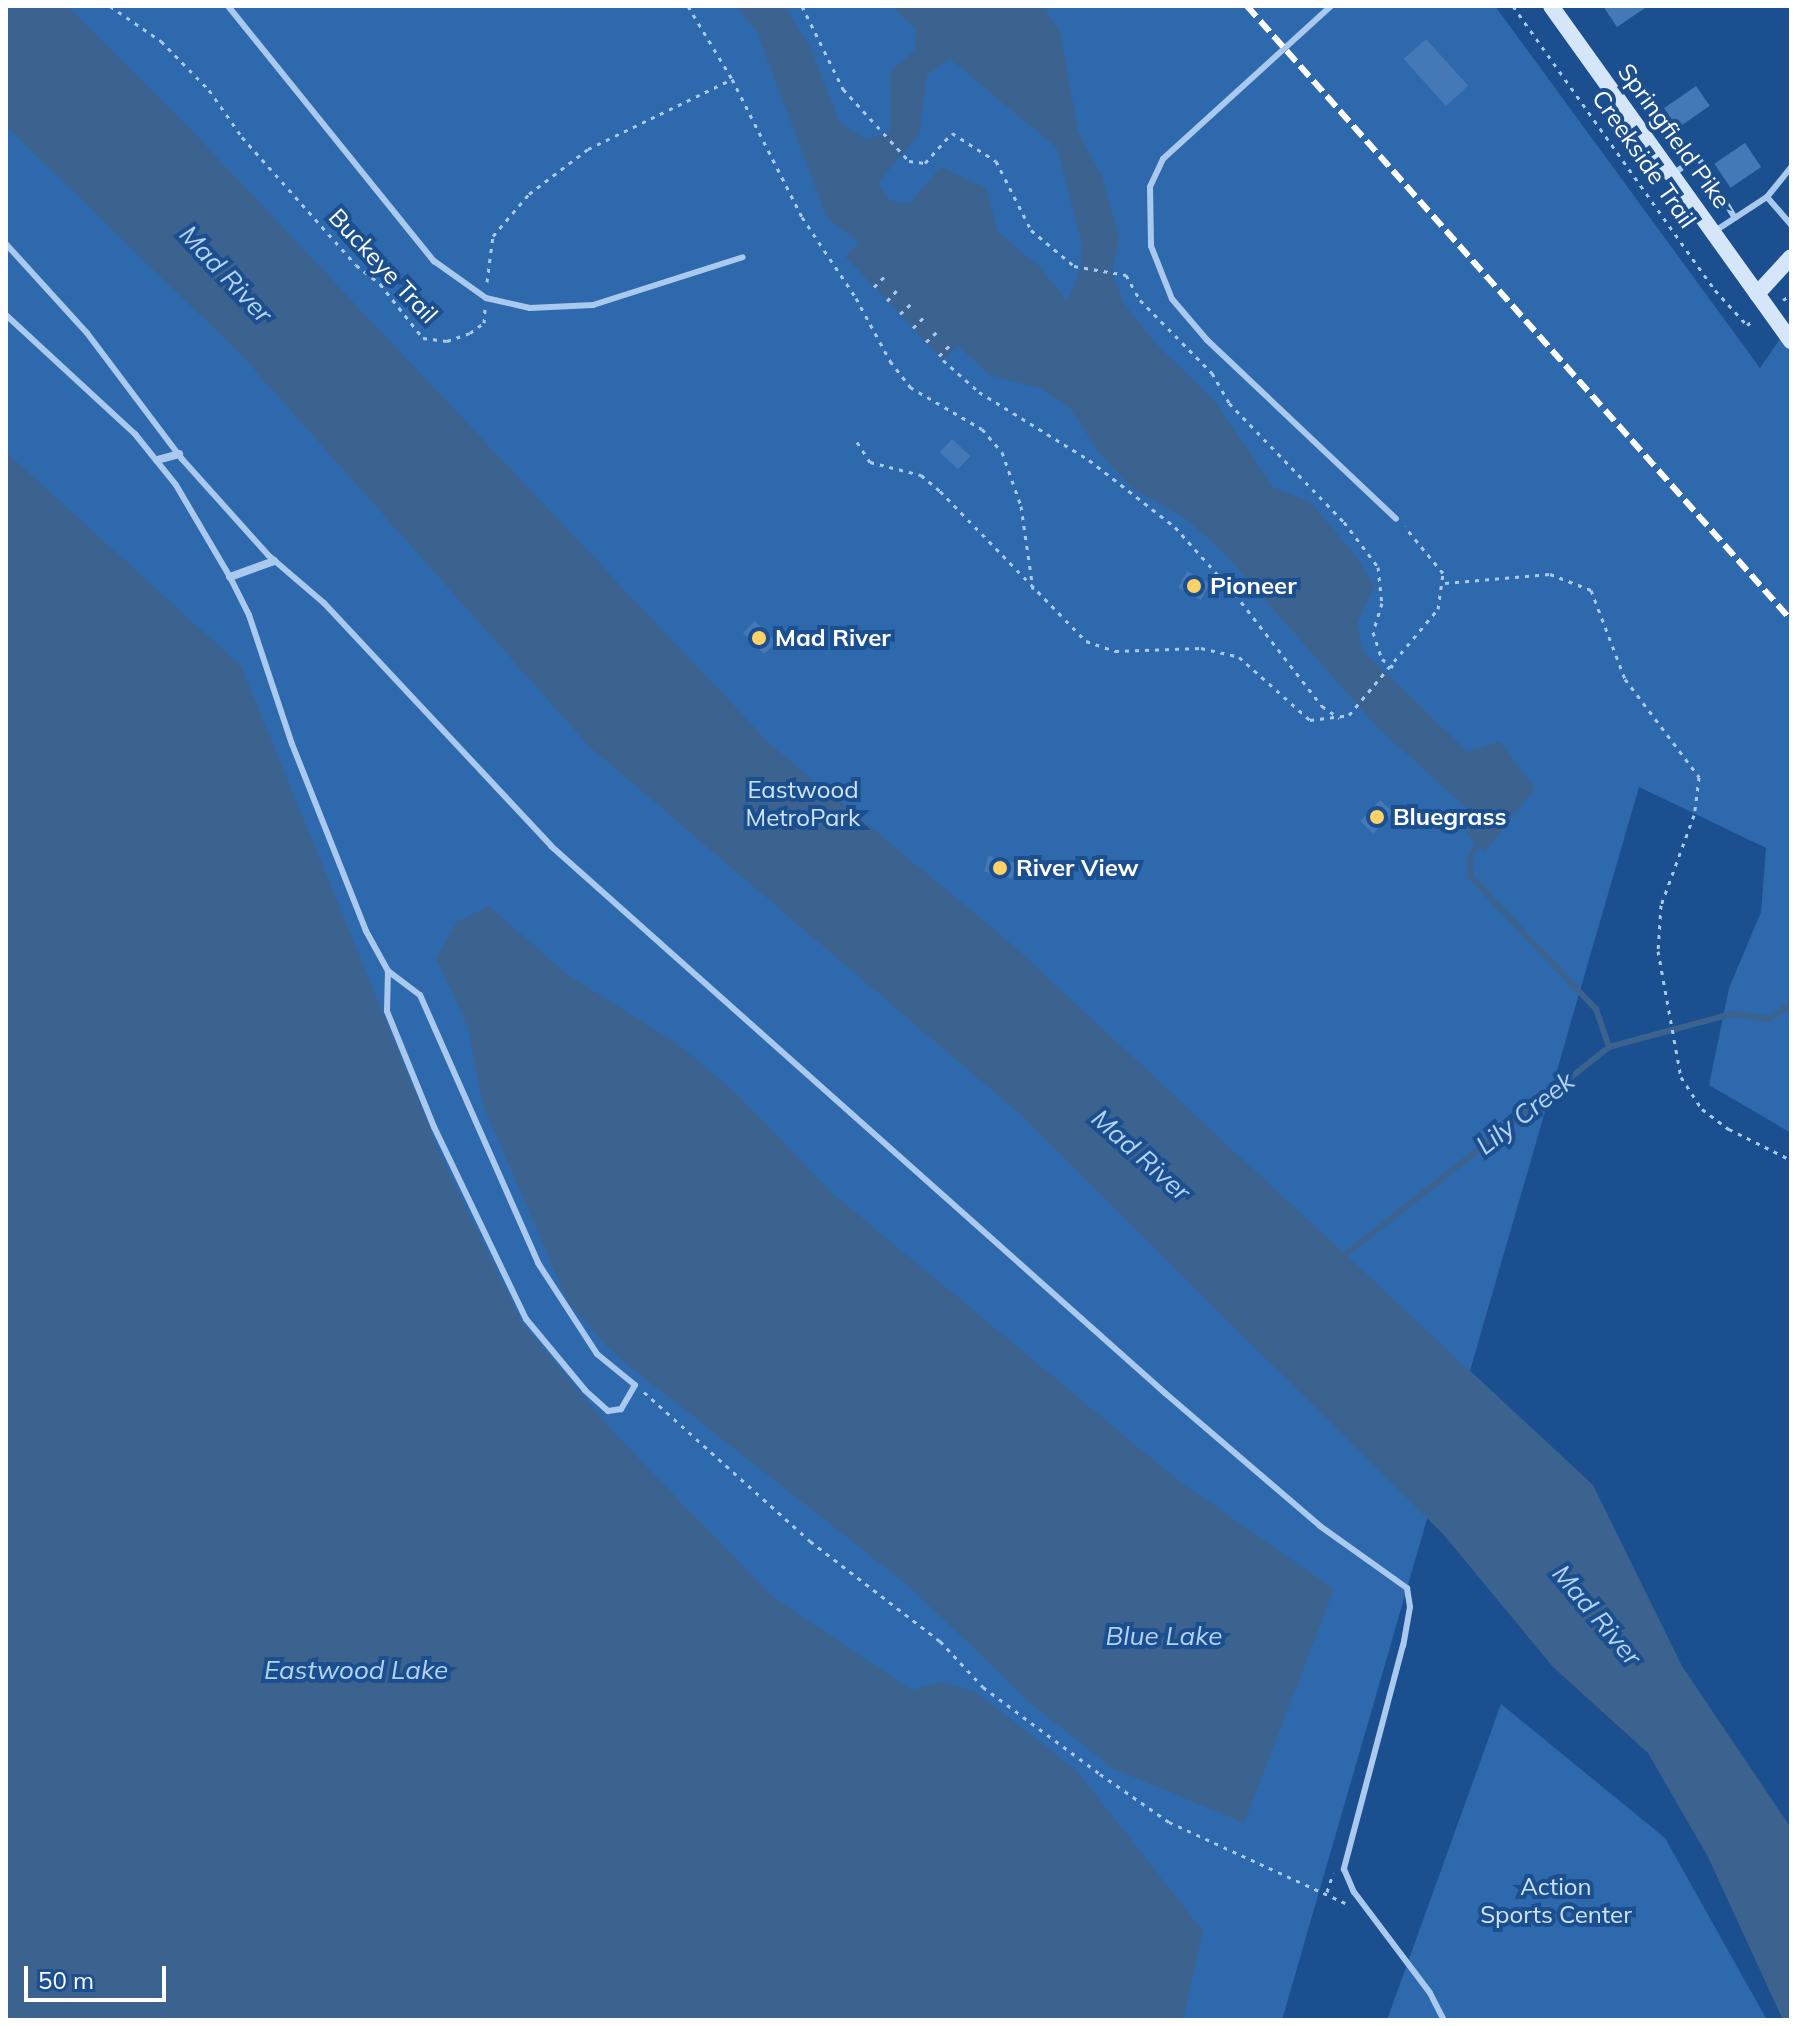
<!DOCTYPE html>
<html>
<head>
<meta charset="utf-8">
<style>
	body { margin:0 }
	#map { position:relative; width:1797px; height:2026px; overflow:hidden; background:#1b4f8f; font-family:Mulish,sans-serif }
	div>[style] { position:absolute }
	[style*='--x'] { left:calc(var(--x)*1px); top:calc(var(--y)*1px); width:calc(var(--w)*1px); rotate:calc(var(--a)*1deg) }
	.green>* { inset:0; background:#2e69ad }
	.water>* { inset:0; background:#3c6290 }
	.stream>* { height:6px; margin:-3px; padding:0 3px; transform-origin:3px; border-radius:3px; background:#3c6290 }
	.building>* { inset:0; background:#4478b7; transform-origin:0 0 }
	.path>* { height:3px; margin-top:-1.5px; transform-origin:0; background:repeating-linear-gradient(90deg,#a9c9ee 0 4px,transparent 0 10px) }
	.lane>* { height:6px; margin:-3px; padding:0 3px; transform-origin:3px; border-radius:3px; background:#a9c9ee }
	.street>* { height:8px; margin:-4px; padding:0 4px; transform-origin:4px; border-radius:4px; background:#a9c9ee }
	.secondary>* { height:16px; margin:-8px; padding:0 8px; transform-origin:8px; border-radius:8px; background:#d6e6fa }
	.rail>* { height:6px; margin-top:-3px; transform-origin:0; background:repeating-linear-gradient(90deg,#fff 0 14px,transparent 0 20px) }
	.dots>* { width:22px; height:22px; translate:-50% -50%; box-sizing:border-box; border:4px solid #1b4f8f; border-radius:50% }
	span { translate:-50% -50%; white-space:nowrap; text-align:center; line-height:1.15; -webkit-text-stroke:8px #1b4f8f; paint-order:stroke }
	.street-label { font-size:24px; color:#fff }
	.poi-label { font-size:24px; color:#fff; font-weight:700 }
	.left { translate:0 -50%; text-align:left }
	.park-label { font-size:24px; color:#cfe3fa }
	.water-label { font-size:26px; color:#b5d3f5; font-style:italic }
	.frame { position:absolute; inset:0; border:8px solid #fff; pointer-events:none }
	.scale { position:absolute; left:24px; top:1966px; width:142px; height:36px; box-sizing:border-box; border:4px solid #fff; border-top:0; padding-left:10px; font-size:24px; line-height:28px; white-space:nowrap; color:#fff; -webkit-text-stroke:6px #1b4f8f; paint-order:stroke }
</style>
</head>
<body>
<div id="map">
	<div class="green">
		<div style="clip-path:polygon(6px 6px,1495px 6px,1760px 368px,1791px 323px,1791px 1133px,1709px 1085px,1729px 988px,1761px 912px,1766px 848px,1639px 787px,1282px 2020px,6px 2020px)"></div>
		<div style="clip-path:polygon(1501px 1704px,1665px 1838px,1767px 2020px,1387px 2020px)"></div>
	</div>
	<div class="water">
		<div style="clip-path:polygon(6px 6px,67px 6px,190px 129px,771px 745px,1006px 939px,1593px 1485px,1682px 1666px,1791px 1828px,1791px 2020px,1783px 2020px,1708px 1857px,1648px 1753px,1553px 1667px,1443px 1534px,1022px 1116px,589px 746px,244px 358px,6px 126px)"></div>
		<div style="clip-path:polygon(evenodd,736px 6px,785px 6px,810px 47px,840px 123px,867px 140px,890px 132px,890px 72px,915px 50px,916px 29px,891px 6px,1044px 6px,1061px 34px,1078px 132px,1102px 176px,1119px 237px,1112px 274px,1124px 303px,1155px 343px,1216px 403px,1273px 487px,1311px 502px,1355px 555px,1374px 586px,1357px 624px,1363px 651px,1468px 752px,1500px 741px,1535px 789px,1485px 852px,1466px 834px,1472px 813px,1378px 728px,1221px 550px,1186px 519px,1132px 488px,1100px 454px,1070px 408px,1042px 389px,990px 375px,958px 346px,943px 360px,845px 256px,859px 242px,827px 218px,757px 32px,736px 6px,950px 59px,1057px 148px,1082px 244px,1080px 271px,1067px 301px,1041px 268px,998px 232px,986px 188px,941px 167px,909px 204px,889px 199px,878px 183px,919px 135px,927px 75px,950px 59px)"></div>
		<div style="clip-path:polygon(6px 452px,241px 666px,446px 1167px,523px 1324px,615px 1434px,772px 1596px,912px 1690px,942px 1682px,976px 1692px,1077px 1771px,1203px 1931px,1183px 2020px,6px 2020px)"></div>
		<div style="clip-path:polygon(489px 906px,568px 975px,678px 1044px,736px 1093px,832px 1193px,1179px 1481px,1334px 1589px,1244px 1823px,1112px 1768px,1028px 1701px,910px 1587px,614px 1354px,568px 1302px,483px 1105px,468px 1027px,436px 958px,457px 922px)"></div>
	</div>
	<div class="stream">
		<div style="--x:1481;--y:838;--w:23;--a:119"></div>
		<div style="--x:1470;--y:858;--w:19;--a:87"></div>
		<div style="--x:1471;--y:877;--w:182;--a:46.6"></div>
		<div style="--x:1596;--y:1009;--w:40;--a:71.1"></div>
		<div style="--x:1341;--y:1258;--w:341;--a:-38.2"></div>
		<div style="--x:1609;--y:1047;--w:126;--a:-15.1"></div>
		<div style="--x:1731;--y:1014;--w:38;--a:7"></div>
		<div style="--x:1769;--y:1019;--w:27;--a:-34"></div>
	</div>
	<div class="building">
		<div style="clip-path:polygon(1603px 6px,1648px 6px,1617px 27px)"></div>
		<div style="left:1426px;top:39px;width:63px;height:30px;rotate:48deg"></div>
		<div style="left:1696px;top:86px;width:24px;height:39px;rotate:55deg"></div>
		<div style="left:1745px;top:143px;width:29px;height:37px;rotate:56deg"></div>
		<div style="left:952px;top:439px;width:25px;height:18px;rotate:43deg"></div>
		<div style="left:1187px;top:571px;width:26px;height:19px;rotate:28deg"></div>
		<div style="left:755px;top:621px;width:30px;height:17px;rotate:45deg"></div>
		<div style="left:1380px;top:800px;width:18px;height:29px;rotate:43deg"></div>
		<div style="left:988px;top:856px;width:29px;height:16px;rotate:14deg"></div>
	</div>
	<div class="path">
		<div style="--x:110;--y:6;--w:62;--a:34.5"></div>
		<div style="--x:161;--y:41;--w:69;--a:45.6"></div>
		<div style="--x:209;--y:90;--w:57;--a:54.9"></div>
		<div style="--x:242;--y:137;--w:171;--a:48.3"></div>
		<div style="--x:356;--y:265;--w:31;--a:38"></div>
		<div style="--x:380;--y:284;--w:69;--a:51.5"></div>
		<div style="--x:423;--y:338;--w:24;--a:7"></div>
		<div style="--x:447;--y:341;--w:24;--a:-19"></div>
		<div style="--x:470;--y:333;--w:17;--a:-36"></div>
		<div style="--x:484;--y:323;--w:14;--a:-86"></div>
		<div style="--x:688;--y:6;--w:85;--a:58.9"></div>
		<div style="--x:732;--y:79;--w:155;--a:63.1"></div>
		<div style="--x:802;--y:217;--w:97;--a:56.3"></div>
		<div style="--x:856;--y:298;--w:72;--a:61.6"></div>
		<div style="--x:890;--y:361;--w:33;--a:52"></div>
		<div style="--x:910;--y:387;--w:83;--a:30.3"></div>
		<div style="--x:982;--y:429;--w:30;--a:49"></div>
		<div style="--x:1002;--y:452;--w:57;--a:70.6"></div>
		<div style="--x:1021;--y:506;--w:84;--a:81.8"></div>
		<div style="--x:802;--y:6;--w:93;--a:63.7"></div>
		<div style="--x:843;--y:89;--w:98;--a:47.5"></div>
		<div style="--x:909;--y:161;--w:16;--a:7"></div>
		<div style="--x:925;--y:163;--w:40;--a:-48"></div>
		<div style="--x:952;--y:133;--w:52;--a:32.5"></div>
		<div style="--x:996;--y:161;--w:77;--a:63.1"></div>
		<div style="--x:1031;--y:230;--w:56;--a:39.9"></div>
		<div style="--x:1074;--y:266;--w:53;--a:9.8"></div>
		<div style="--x:1126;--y:275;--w:29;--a:61"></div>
		<div style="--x:1140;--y:300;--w:103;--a:45.4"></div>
		<div style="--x:1212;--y:373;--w:34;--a:60"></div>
		<div style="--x:1229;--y:403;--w:165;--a:46"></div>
		<div style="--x:1344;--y:522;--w:56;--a:52.9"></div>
		<div style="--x:1378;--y:567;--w:36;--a:84"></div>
		<div style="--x:1382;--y:603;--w:30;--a:107"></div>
		<div style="--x:1373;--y:632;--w:28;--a:72"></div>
		<div style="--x:1382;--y:659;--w:14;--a:36"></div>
		<div style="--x:1513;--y:6;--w:349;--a:54.6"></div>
		<div style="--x:1715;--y:290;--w:47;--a:47.6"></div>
		<div style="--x:1747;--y:325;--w:9;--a:-36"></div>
		<div style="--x:487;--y:282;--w:46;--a:-82.6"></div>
		<div style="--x:493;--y:236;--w:55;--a:-49.4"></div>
		<div style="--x:529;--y:194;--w:74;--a:-37.3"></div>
		<div style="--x:588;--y:149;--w:160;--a:-25.9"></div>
		<div style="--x:874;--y:287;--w:17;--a:-45"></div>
		<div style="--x:1783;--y:300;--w:9;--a:-32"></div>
		<div style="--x:887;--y:301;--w:18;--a:-47"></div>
		<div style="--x:900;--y:314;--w:16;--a:-43"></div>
		<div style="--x:913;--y:328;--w:17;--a:-45"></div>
		<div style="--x:926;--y:342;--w:16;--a:-43"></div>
		<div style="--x:939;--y:356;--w:17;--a:-45"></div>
		<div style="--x:943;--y:360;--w:48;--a:41.6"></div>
		<div style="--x:979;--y:392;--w:129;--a:31.7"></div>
		<div style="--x:1089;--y:460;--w:109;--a:37.9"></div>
		<div style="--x:1175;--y:527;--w:90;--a:48.2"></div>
		<div style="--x:1235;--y:594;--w:142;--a:52.2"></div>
		<div style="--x:1322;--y:706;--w:21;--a:35"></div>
		<div style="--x:857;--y:442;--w:24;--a:57"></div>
		<div style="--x:870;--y:462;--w:53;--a:14.3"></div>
		<div style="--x:921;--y:475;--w:25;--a:40"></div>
		<div style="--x:940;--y:491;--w:209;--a:45.8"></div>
		<div style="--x:1086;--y:641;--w:31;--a:19"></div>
		<div style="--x:1115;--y:651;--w:86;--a:-2"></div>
		<div style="--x:1201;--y:648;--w:39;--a:13"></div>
		<div style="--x:1239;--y:657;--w:95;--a:41.6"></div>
		<div style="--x:1310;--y:720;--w:39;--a:-7"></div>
		<div style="--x:1349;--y:715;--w:138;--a:-50"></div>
		<div style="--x:1438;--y:609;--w:36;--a:-82"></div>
		<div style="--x:1443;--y:573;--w:60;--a:-129.6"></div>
		<div style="--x:1445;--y:583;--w:105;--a:-4.9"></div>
		<div style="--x:1550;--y:574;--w:44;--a:21.3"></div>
		<div style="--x:1591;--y:590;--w:95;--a:69.1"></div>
		<div style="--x:1625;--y:679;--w:123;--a:52.9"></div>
		<div style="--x:1699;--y:777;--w:38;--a:97"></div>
		<div style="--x:1694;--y:815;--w:96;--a:110.1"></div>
		<div style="--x:1661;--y:905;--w:46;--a:93.7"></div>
		<div style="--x:1658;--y:951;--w:128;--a:79.7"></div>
		<div style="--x:1681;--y:1077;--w:38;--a:57"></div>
		<div style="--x:1702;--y:1109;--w:34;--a:37"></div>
		<div style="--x:1729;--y:1129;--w:69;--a:26.6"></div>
		<div style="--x:644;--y:1392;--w:223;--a:41.9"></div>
		<div style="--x:810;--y:1541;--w:164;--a:37.6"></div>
		<div style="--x:940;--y:1641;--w:63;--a:46.9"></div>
		<div style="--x:983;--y:1687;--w:146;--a:36.6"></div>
		<div style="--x:1100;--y:1774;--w:84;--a:34.8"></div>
		<div style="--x:1169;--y:1822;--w:196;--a:24.7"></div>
		<div style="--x:1791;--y:1609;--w:24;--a:90"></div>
		<div style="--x:1327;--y:1892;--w:20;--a:-72"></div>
	</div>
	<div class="lane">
		<div style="--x:228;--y:6;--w:328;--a:51.1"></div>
		<div style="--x:434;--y:261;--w:64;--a:35.4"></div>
		<div style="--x:486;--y:298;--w:45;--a:12.8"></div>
		<div style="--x:530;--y:308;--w:63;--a:-2.7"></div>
		<div style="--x:593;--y:305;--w:157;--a:-17.7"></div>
		<div style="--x:1331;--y:6;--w:227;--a:137.7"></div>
		<div style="--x:1163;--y:159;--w:31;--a:115"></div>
		<div style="--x:1150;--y:187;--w:59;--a:89"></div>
		<div style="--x:1151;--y:246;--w:57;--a:68.4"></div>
		<div style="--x:1172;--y:299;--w:54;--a:49.5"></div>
		<div style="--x:1207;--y:340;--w:260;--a:43.4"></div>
		<div style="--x:1674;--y:173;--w:29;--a:-34"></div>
		<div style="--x:1698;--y:157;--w:71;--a:58.8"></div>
		<div style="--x:1767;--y:197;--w:37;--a:49"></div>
		<div style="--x:1715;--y:231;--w:62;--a:-33.2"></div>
		<div style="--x:1767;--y:197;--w:38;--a:-51"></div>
		<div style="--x:6;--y:244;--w:120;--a:47.7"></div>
		<div style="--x:87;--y:333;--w:158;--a:53"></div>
		<div style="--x:182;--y:459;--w:129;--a:48.1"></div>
		<div style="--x:268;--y:555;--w:74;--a:40.6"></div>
		<div style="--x:324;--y:603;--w:333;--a:46.9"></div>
		<div style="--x:551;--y:846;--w:822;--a:41.7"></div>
		<div style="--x:1165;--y:1393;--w:204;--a:40.6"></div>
		<div style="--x:1320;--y:1526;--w:107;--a:35.5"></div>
		<div style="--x:1407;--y:1588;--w:19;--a:81"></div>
		<div style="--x:1410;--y:1607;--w:39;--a:100"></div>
		<div style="--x:1403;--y:1645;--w:232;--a:104.8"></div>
		<div style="--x:1344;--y:1869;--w:25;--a:67"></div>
		<div style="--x:1354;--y:1892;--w:126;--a:53"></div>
		<div style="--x:1430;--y:1993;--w:30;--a:63"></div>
		<div style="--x:6;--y:315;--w:176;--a:42.7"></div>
		<div style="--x:135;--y:434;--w:65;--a:51.2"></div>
		<div style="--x:176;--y:485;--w:107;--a:59.6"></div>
		<div style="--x:230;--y:577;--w:42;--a:63.4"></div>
		<div style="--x:249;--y:615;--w:136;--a:71.6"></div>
		<div style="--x:292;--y:744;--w:201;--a:68.4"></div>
		<div style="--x:366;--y:931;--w:46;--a:61.2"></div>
		<div style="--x:388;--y:971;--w:40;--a:37"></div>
		<div style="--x:420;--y:995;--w:293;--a:66.2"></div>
		<div style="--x:538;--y:1263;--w:108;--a:57"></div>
		<div style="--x:597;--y:1354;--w:49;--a:39.2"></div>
		<div style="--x:635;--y:1385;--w:28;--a:120"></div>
		<div style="--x:621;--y:1409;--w:13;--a:171"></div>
		<div style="--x:608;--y:1411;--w:31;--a:-138"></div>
		<div style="--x:585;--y:1390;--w:92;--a:-129.7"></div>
		<div style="--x:526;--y:1319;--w:213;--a:-115.6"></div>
		<div style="--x:434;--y:1127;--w:125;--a:-112.1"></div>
		<div style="--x:387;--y:1011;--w:40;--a:-88.6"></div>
	</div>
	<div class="street">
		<div style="--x:157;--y:460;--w:23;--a:-15"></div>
		<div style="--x:230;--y:577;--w:47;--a:-20"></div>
	</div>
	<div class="secondary">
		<div style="--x:1551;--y:6;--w:412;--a:54.4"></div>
		<div style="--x:1757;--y:294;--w:50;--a:-47.4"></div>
	</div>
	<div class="rail">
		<div style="--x:1247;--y:6;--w:820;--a:48.46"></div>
	</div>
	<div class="dots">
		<div style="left:1194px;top:586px;background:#ffd166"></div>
		<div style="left:759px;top:638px;background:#ffd166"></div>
		<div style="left:1377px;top:817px;background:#ffd166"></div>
		<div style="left:1000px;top:868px;background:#ffd166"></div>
	</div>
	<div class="street-label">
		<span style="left:1674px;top:136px;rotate:54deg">Springfield Pike</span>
		<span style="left:1644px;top:159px;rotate:55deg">Creekside Trail</span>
		<span style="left:383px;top:266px;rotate:47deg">Buckeye Trail</span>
	</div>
	<div class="poi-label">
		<span class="left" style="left:1210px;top:586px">Pioneer</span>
		<span class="left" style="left:775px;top:638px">Mad River</span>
		<span class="left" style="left:1393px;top:817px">Bluegrass</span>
		<span class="left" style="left:1016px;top:868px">River View</span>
	</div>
	<div class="park-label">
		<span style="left:803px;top:804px">Eastwood<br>MetroPark</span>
		<span style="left:1556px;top:1901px">Action<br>Sports Center</span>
	</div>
	<div class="water-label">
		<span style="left:226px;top:274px;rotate:47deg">Mad River</span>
		<span style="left:1525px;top:1113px;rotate:-38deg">Lily Creek</span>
		<span style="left:1141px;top:1155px;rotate:42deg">Mad River</span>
		<span style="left:1597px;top:1615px;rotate:50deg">Mad River</span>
		<span style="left:1164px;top:1636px">Blue Lake</span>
		<span style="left:356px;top:1670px">Eastwood Lake</span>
	</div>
	<div class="frame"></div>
	<div class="scale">50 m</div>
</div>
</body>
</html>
